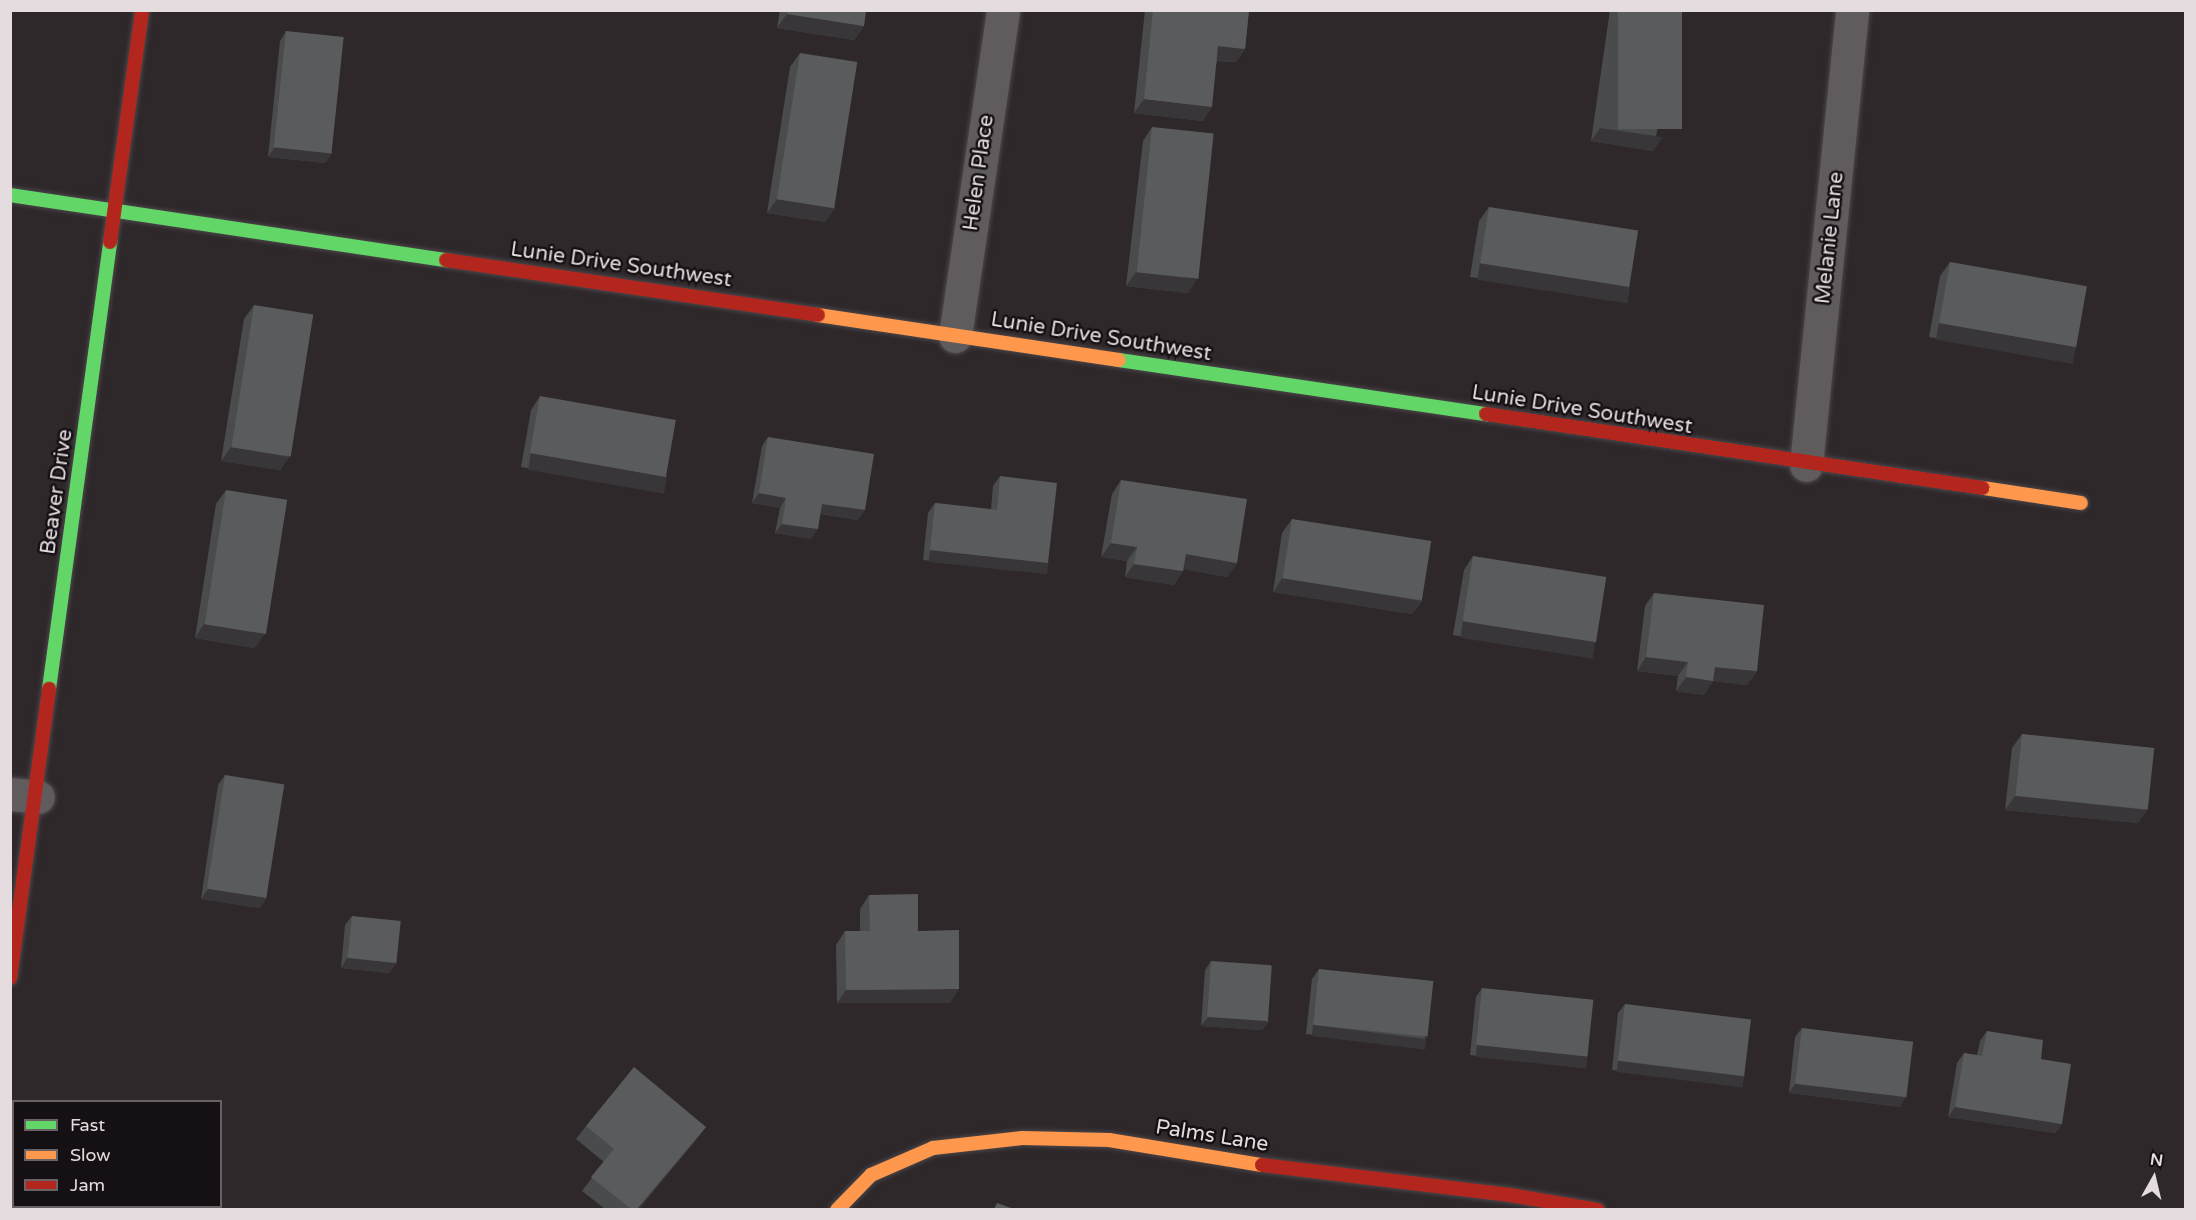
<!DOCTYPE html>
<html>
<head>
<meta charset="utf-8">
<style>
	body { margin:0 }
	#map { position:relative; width:2196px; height:1220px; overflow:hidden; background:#2e282b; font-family:"Varela Round",sans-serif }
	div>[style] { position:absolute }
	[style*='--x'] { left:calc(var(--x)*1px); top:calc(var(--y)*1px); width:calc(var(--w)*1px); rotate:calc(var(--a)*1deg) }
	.roads { filter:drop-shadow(0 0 2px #4b4649) drop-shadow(0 0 2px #4b4649) }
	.street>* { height:33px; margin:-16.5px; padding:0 16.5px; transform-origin:16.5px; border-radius:16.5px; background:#605c5e }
	.fast>* { height:14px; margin:-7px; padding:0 7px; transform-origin:7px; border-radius:7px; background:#63d668 }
	.slow>* { height:14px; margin:-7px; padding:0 7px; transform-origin:7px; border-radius:7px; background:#ff974d }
	.jam>* { height:14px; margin:-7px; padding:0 7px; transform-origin:7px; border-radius:7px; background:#b3261e }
	.wall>* { inset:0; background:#4a4b4d; transform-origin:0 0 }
	.shaded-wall>* { inset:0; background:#383639; transform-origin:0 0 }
	.building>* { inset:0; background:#5a5b5d; transform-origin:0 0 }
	span { translate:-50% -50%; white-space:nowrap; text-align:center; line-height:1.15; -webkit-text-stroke:5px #151013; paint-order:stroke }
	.street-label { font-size:21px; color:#e5dce0 }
	.frame { position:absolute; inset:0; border:12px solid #e5dce0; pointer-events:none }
	.legend { position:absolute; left:12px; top:1100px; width:210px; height:108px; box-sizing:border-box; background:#151013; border:2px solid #686265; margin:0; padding:8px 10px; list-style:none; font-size:18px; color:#e5dce0 }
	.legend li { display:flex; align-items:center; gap:12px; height:30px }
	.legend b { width:30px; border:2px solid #686265 }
	.north { position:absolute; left:2124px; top:1148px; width:60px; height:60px; -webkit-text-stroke:4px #151013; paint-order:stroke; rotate:8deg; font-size:16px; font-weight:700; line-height:24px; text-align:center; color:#e5dce0 }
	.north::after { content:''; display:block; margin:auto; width:21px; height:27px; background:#e5dce0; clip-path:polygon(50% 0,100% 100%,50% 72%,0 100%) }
</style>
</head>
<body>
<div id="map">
	<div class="roads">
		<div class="street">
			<div style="--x:955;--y:336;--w:330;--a:-81.6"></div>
			<div style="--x:1806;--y:465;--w:457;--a:-84.2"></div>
			<div style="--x:10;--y:794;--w:28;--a:6"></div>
		</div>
		<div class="fast">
			<div style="--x:10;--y:195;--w:441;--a:8.5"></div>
			<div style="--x:1119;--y:360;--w:371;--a:8.4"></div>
			<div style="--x:49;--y:689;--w:451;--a:-82.2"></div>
		</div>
		<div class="slow">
			<div style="--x:818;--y:315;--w:304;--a:8.5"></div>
			<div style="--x:1983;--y:488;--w:99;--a:8.7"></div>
			<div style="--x:837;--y:1210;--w:49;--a:-45.8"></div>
			<div style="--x:871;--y:1175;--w:68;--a:-23.5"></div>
			<div style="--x:933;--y:1148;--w:90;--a:-6.4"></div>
			<div style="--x:1022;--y:1138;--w:87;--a:1.3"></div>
			<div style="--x:1109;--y:1140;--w:155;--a:9.3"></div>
		</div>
		<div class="jam">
			<div style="--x:110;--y:242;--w:234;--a:-82.1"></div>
			<div style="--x:446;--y:260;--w:376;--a:8.4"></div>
			<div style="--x:1486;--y:414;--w:502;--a:8.47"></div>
			<div style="--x:10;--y:978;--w:292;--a:-82.3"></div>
			<div style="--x:1262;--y:1165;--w:250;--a:6.9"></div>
			<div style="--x:1510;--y:1195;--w:89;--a:9.7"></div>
		</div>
	</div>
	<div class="wall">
		<div style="clip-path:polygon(780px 10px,866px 10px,864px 26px,854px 40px,777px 28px)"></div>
		<div style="clip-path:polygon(1145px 10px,1249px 10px,1245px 49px,1236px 62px,1217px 61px,1203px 121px,1134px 113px)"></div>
		<div style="clip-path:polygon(1610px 10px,1682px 10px,1653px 151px,1591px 141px)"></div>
		<div style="clip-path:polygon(286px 31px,332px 153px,325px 163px,268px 157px,280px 41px)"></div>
		<div style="clip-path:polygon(800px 53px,835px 208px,825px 222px,767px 213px,790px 67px)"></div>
		<div style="clip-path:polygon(1152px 127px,1188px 293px,1126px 286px,1143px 141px)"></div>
		<div style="clip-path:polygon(1489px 207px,1620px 301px,1470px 277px,1479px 221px)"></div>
		<div style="clip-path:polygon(1950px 262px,2066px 361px,1929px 337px,1940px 276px)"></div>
		<div style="clip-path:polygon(254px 305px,289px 457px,280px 470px,221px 461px,244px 319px)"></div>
		<div style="clip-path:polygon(540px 396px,667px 476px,657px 490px,521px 467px,531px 410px)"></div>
		<div style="clip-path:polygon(768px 437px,858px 520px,820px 514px,811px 539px,775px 533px,780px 508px,752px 503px,762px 446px)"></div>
		<div style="clip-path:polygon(1000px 476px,1042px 573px,923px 560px,928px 513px,935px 503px,991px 509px,993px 486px)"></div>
		<div style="clip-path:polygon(1121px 480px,1237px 563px,1227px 577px,1184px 569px,1174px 585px,1125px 577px,1127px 561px,1101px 557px,1112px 494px)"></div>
		<div style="clip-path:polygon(226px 490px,255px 648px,195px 638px,216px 504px)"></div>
		<div style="clip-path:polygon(1292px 519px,1422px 601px,1412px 614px,1273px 592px,1282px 533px)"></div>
		<div style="clip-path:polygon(1473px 556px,1586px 657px,1453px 635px,1464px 570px)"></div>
		<div style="clip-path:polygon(1654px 593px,1757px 671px,1747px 685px,1713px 681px,1704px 695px,1676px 691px,1678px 676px,1637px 671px,1645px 606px)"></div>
		<div style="clip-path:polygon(2022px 734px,2147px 810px,2138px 823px,2005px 810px,2012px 748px)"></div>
		<div style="clip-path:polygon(225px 775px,260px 908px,201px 899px,218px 785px)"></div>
		<div style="clip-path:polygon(869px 895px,918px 931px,950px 1003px,837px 1003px,836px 945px,845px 931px,860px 931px,860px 909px)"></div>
		<div style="clip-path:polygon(352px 916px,396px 963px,389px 973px,341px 968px,345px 925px)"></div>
		<div style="clip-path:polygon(1211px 961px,1269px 1021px,1262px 1030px,1201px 1026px,1205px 970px)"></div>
		<div style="clip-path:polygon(1319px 969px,1426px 1038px,1420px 1047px,1306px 1034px,1312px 979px)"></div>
		<div style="clip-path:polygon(1482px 988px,1587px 1057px,1580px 1067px,1470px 1055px,1476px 997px)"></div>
		<div style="clip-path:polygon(1625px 1004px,1744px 1076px,1737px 1085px,1612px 1070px,1618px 1013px)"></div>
		<div style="clip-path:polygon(1802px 1028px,1900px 1107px,1789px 1093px,1795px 1037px)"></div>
		<div style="clip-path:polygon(1987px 1031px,2041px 1059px,2062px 1124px,2055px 1133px,1948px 1117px,1957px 1063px,1964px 1053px,1977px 1055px,1980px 1041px)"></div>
		<div style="clip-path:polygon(586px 1126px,706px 1127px,696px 1140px,639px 1209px,605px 1209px,582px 1191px,604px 1162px,576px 1139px)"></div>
		<div style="left:137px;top:1206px;width:68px;height:3px"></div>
	</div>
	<div class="shaded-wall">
		<div style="clip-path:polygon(787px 14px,864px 26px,854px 40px,777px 28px)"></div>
		<div style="clip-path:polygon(1218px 46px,1245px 49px,1236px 62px,1209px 60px)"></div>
		<div style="clip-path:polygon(1144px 99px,1212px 107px,1203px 121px,1134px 113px)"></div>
		<div style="clip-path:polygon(1600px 128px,1663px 137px,1653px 151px,1591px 141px)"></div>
		<div style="clip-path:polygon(275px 147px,332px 153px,325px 163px,268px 157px)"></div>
		<div style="clip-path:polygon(777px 199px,835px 208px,825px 222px,767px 213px)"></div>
		<div style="left:1480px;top:263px;width:152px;height:17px;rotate:9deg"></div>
		<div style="clip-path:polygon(1136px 272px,1197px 279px,1188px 293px,1126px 286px)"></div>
		<div style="left:1939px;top:323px;width:139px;height:17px;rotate:10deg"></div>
		<div style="clip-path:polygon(231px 447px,289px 457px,280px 470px,221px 461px)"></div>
		<div style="left:531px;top:453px;width:138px;height:17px;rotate:10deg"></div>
		<div style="clip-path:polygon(759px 493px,786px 498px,780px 508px,752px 503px)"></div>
		<div style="clip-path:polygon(822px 504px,865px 510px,858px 520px,815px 513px)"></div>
		<div style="clip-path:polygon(782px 524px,818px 529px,811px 539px,775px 533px)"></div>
		<div style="clip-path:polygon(1111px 543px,1137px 547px,1127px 561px,1101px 557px)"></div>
		<div style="left:930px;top:550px;width:119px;height:12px;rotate:6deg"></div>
		<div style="clip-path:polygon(1186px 554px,1237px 563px,1227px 577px,1177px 568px)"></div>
		<div style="clip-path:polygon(1134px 564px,1183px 571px,1174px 585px,1125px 577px)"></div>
		<div style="clip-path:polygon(1282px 578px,1422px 601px,1412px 614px,1273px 592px)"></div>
		<div style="left:1463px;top:621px;width:134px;height:17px;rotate:9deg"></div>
		<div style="clip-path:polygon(204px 624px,265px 634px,255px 648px,195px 638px)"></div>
		<div style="clip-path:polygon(1646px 657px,1688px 662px,1678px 676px,1637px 671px)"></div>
		<div style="clip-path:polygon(1715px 667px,1757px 671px,1747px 685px,1713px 681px,1704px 695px,1676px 691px,1686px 677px)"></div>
		<div style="clip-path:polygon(2015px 796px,2147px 810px,2138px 823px,2005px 810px)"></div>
		<div style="clip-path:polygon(208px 889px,267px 898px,260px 908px,201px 899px)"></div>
		<div style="clip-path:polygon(347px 958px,396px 963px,389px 973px,341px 968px)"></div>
		<div style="clip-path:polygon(959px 989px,950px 1003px,837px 1003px,846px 990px)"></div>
		<div style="clip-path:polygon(1208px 1017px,1269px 1021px,1262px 1030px,1201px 1026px)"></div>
		<div style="left:1313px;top:1025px;width:114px;height:11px;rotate:7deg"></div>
		<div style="left:1477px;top:1045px;width:111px;height:12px;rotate:6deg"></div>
		<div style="left:1618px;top:1061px;width:127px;height:11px;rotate:7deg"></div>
		<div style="clip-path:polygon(1795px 1084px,1906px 1097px,1900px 1107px,1789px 1093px)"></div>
		<div style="clip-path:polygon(1955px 1107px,2062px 1124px,2055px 1133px,1948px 1117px)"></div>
		<div style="clip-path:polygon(706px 1127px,696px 1140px,639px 1209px,637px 1209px)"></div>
	</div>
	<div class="building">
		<div style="clip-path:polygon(788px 10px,866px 10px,864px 26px,787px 14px)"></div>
		<div style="clip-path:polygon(1153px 10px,1249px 10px,1245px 49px,1218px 46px,1212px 107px,1144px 99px)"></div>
		<div style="left:1618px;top:10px;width:64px;height:119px"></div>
		<div style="left:286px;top:31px;width:58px;height:117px;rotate:6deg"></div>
		<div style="left:800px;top:53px;width:58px;height:148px;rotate:9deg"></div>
		<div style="left:1152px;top:127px;width:62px;height:146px;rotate:6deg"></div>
		<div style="left:1489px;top:207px;width:151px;height:57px;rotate:9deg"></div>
		<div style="left:1950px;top:262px;width:139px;height:62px;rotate:10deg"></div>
		<div style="left:254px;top:305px;width:60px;height:144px;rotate:9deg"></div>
		<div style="left:540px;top:396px;width:138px;height:58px;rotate:10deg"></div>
		<div style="clip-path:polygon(768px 437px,874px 454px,865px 510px,822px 504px,818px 529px,782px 524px,786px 498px,759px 493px)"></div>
		<div style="clip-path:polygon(1000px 476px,1057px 483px,1048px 563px,930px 550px,935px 503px,997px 510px)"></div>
		<div style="clip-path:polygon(1121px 480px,1247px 499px,1237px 563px,1186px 554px,1183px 571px,1134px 564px,1137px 547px,1111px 543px)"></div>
		<div style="left:226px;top:490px;width:62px;height:136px;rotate:9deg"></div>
		<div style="left:1292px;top:519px;width:141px;height:60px;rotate:9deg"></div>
		<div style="left:1473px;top:556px;width:135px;height:66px;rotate:9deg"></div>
		<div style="clip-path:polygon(1654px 593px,1764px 605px,1757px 671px,1715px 667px,1713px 681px,1686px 677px,1688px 662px,1646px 657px)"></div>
		<div style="left:2022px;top:734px;width:133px;height:62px;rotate:6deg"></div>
		<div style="left:225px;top:775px;width:60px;height:115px;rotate:9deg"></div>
		<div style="clip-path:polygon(918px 894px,918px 931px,959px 930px,959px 989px,846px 990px,845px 931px,870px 931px,869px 895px)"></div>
		<div style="left:352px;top:916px;width:49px;height:42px;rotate:6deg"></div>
		<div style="left:1211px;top:961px;width:61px;height:56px;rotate:4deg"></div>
		<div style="left:1319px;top:969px;width:115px;height:56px;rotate:6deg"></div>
		<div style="left:1482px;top:988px;width:112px;height:57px;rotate:6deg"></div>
		<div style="left:1625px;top:1004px;width:127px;height:57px;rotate:7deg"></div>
		<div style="left:1802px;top:1028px;width:112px;height:56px;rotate:7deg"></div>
		<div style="clip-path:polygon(1987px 1031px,2043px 1040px,2041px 1059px,2071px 1064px,2062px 1124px,1955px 1107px,1964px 1053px,1982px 1056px)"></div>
		<div style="clip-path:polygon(634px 1067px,706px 1127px,637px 1209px,631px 1209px,591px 1177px,614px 1149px,586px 1126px)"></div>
		<div style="clip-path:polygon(997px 1203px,1014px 1209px,994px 1209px)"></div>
		<div style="left:142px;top:1206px;width:63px;height:3px"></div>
	</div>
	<div class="street-label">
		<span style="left:979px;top:173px;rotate:-82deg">Helen Place</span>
		<span style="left:1830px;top:238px;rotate:-84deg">Melanie Lane</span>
		<span style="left:621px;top:265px;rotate:8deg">Lunie Drive Southwest</span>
		<span style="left:1101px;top:337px;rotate:9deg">Lunie Drive Southwest</span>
		<span style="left:1582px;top:410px;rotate:9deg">Lunie Drive Southwest</span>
		<span style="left:57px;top:492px;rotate:-82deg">Beaver Drive</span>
		<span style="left:1212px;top:1136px;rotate:9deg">Palms Lane</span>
	</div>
	<div class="frame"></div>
	<ul class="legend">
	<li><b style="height:8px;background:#63d668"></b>Fast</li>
	<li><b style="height:8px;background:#ff974d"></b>Slow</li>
	<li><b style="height:8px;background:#b3261e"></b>Jam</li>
	</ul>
	<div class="north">N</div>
</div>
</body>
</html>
